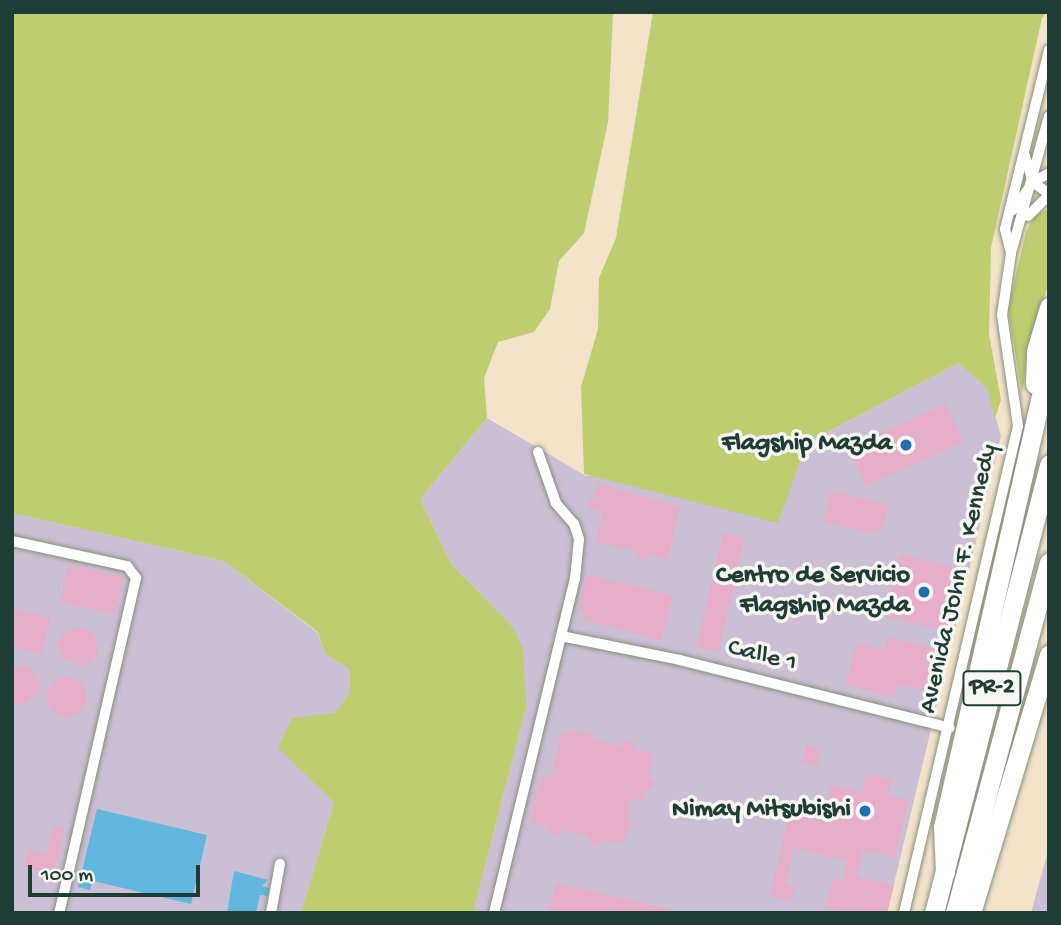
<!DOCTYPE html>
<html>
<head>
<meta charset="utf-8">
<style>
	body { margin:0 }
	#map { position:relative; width:1061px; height:925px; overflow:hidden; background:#f2e3c9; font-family:"Gochi Hand",sans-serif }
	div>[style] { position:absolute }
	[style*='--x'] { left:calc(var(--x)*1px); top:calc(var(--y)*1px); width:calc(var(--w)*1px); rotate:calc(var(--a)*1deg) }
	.industrial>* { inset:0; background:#cbbfd5 }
	.green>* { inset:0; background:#bdcd6f }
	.water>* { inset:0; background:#62b7de }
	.building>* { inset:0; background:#e7aeca; transform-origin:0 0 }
	.round { border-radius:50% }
	.roads { filter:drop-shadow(0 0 2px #88907e) drop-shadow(0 0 2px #88907e) }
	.minor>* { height:10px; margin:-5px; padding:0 5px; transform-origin:5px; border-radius:5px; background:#fff }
	.motorway>* { height:19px; margin:-9.5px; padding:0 9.5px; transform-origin:9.5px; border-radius:9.5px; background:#fff }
	.dots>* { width:19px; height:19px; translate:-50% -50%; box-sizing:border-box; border:4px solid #f6f6f2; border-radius:50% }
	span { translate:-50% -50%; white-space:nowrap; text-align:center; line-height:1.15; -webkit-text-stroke:7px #f6f6f2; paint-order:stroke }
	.shield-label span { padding:2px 5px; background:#f6f6f2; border:2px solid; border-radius:5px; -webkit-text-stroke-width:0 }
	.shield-label { font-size:24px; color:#1f3d34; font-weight:700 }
	.poi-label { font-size:26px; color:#1f3d34; font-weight:700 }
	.right { translate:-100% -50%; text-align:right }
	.street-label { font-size:26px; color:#1f3d34 }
	.frame { position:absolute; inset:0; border:14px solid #1f3d34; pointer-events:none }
	.scale { position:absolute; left:28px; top:865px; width:172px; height:32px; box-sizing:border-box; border:4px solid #1f3d34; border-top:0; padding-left:9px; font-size:21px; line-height:24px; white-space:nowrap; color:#1f3d34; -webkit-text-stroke:5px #f6f6f2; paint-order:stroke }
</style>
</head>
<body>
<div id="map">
	<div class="industrial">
		<div style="clip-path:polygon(958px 363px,987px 388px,1001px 436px,887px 913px,473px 913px,526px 707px,512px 626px,451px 564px,420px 499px,487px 418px,586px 476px,807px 443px)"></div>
		<div style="clip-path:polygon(12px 513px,224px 561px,318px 633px,325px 654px,349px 669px,350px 692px,335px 714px,292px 718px,334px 802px,301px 913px,12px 913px)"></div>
		<div style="clip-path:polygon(1049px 847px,1049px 913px,1031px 913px)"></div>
	</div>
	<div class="green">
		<div style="clip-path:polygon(12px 12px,613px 12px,608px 122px,584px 233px,559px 261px,550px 309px,534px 332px,498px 342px,484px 378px,487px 418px,420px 499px,451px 564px,512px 626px,523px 648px,526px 707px,473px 913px,301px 913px,334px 802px,278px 748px,292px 718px,335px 713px,350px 692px,349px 669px,325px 654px,318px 632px,224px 561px,12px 513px)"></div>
		<div style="clip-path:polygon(653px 12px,1047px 12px,1042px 18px,991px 248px,989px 334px,1001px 400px,995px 418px,987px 388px,958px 363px,807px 443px,778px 523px,584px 474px,581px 387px,598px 329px,599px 278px,616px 238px)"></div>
		<div style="clip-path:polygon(1049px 208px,1049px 282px,1029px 346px,1022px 394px,1008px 308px,1026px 232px,1033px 218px)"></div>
	</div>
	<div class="water">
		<div style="clip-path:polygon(97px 809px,207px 835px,191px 904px,93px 881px,90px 890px,78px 887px)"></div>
		<div style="clip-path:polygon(234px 871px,268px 880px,262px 886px,269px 888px,268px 896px,260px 895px,256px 913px,227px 913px)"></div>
	</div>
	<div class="building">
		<div style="left:946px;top:404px;width:42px;height:107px;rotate:66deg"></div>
		<div style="clip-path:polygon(598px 484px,680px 507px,668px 559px,648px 554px,647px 560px,636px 558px,637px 551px,596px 542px,603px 512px,587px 508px)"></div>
		<div style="clip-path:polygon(831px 491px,889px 505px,882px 531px,875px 529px,874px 534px,823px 522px)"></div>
		<div style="left:723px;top:533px;width:22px;height:117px;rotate:13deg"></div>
		<div style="left:899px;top:554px;width:67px;height:64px;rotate:13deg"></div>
		<div style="left:68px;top:565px;width:56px;height:38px;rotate:12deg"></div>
		<div style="clip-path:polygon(587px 575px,673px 595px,661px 641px,584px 620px,580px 606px)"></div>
		<div style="clip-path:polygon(15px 609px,50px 617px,42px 654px,12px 647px)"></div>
		<div style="clip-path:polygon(83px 628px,94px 634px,98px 652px,90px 663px,76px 667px,77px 662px,63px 659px,56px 643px,70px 629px)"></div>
		<div style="clip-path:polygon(888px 637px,946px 651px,936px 693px,898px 684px,894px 697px,846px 685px,857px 643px,885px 650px)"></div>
		<div style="clip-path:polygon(28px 666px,38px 678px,41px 691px,25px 704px,12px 704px,12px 667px)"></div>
		<div class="round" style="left:47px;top:677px;width:40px;height:40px"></div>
		<div style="clip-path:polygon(562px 731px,594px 734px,592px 739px,622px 747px,624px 741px,635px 743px,633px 749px,654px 754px,648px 778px,655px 779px,652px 790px,646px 788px,643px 801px,632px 798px,627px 820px,633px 821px,621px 844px,601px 839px,600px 845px,589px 843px,590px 837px,560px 830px,559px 836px,548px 833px,549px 827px,529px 822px,541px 776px,551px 778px)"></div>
		<div style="clip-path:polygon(807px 743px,820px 751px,817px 766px,802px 763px)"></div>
		<div style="clip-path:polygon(866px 774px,891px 779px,888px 795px,908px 800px,895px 857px,863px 850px,857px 877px,894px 885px,887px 913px,825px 909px,833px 878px,843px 880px,847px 860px,794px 848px,786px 884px,795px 886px,791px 901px,770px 896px,789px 814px,822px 822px,831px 785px,862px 792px)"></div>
		<div style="clip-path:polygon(53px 827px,65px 830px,54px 874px,24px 867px,27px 849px,47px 853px)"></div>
		<div style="clip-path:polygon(556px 883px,669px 909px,668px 913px,548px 913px)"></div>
	</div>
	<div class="roads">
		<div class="minor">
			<div style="--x:1049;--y:50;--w:184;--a:103.8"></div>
			<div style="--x:1005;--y:229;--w:25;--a:76"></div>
			<div style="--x:1011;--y:253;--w:142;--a:-74.5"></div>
			<div style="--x:1025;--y:156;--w:27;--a:73"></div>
			<div style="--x:1033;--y:182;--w:20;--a:37"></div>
			<div style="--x:1013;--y:210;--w:34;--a:-54"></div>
			<div style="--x:1033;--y:182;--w:18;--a:-29"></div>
			<div style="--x:1028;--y:216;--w:30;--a:-45"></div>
			<div style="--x:12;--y:541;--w:118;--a:12.3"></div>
			<div style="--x:127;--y:566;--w:15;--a:53"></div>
			<div style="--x:136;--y:578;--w:344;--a:102.9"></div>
			<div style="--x:561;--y:636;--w:121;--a:11.4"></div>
			<div style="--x:680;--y:660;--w:278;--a:14.1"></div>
			<div style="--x:271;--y:913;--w:50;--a:-79.6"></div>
			<div style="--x:494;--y:913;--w:344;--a:-76.4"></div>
			<div style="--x:575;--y:579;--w:40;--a:-84.3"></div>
			<div style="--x:579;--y:539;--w:16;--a:-108"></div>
			<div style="--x:574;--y:524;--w:28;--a:-131"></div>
			<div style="--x:556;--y:503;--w:54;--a:-109.4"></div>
			<div style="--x:904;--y:913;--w:500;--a:-76.83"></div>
			<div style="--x:1018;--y:426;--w:112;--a:-98.2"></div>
			<div style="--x:1002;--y:315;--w:63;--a:-81.7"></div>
		</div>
		<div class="motorway">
			<div style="--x:1035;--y:384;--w:33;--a:-88"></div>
			<div style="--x:1036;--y:351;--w:46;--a:-73.5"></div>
			<div style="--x:945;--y:872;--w:45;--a:-92.5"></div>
			<div style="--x:943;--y:827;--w:480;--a:-77.2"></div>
			<div style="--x:934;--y:913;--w:463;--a:-75.6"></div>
			<div style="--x:955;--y:913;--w:363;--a:-75"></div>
			<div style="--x:971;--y:913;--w:270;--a:-73.2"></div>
		</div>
	</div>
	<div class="dots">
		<div style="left:906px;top:445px;background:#1f6fb2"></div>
		<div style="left:924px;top:592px;background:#1f6fb2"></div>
		<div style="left:865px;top:811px;background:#1f6fb2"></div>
	</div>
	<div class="shield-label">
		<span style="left:992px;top:688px">PR-2</span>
	</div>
	<div class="poi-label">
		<span class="right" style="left:892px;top:445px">Flagship Mazda</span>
		<span class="right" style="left:910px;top:592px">Centro de Servicio<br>Flagship Mazda</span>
		<span class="right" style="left:851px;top:811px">Nimay Mitsubishi</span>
	</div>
	<div class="street-label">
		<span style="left:960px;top:579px;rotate:-77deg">Avenida John F. Kennedy</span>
		<span style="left:762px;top:657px;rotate:14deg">Calle 1</span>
	</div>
	<div class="frame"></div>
	<div class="scale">100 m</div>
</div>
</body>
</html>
